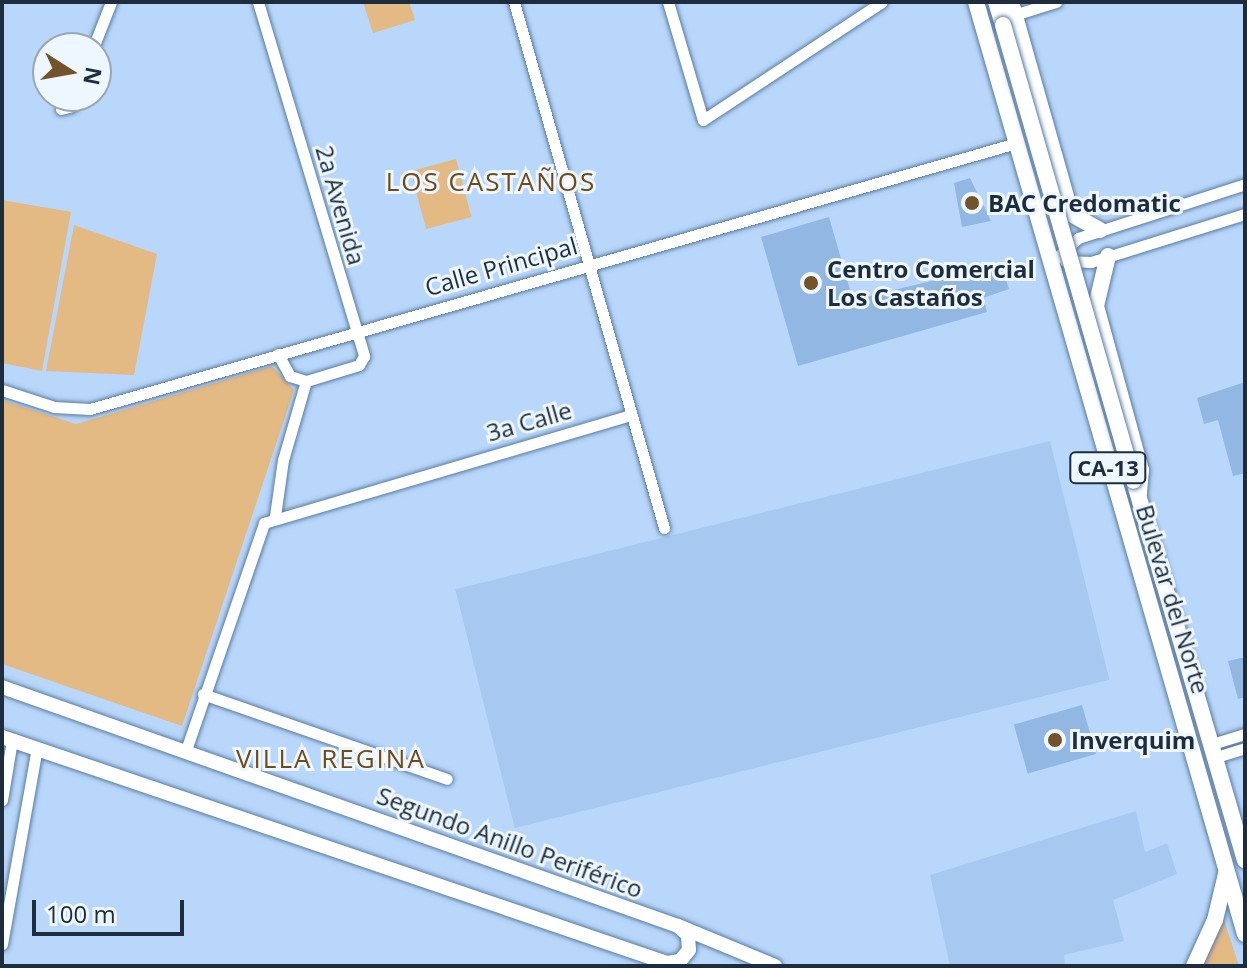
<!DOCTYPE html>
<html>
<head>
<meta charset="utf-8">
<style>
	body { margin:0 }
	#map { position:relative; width:1247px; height:968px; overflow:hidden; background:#b9d7fa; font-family:"Open Sans",sans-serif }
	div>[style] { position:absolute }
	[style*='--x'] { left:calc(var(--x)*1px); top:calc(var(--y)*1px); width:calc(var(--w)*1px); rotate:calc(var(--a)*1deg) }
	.built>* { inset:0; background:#a7c9f1; transform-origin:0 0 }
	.green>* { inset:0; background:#e3b984; transform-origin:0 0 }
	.building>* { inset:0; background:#92b7e2; transform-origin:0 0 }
	.roads { filter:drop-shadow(0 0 2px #597ca4) drop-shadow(0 0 2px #597ca4) }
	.minor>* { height:11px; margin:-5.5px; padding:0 5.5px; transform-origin:5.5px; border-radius:5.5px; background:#fff }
	.major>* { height:14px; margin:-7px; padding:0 7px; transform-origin:7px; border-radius:7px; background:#fff }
	.highway>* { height:16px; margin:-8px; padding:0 8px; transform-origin:8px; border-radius:8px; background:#fff }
	.bridges { filter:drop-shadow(0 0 2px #597ca4) drop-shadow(0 0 2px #597ca4) }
	.highway-bridge>* { height:16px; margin:-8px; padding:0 8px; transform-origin:8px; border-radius:8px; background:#fff }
	.dots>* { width:22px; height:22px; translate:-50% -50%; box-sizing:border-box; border:4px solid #eef6ff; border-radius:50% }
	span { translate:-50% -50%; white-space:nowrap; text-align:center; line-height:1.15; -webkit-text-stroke:6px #eef6ff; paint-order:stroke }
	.shield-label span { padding:2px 6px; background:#eef6ff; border:2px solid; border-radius:6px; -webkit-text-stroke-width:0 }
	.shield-label { font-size:22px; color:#1e2d3e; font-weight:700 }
	.poi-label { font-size:24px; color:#1e2d3e; font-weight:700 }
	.left { translate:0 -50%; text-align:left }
	.street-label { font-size:24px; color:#1e2d3e }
	.neighbourhood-label { font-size:26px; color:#6e4b19; letter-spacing:2px }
	.frame { position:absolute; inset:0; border:4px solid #1e2d3e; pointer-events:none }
	.north { position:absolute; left:32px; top:32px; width:80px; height:80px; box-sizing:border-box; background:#eef6ff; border:2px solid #9ba6b2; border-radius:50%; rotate:101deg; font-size:22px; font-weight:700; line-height:32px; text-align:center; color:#1e2d3e }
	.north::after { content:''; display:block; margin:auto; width:28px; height:36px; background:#735329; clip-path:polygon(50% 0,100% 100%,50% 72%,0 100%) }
	.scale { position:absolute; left:32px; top:900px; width:152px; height:36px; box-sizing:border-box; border:4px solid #1e2d3e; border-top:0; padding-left:10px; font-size:24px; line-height:28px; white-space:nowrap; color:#1e2d3e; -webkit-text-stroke:6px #eef6ff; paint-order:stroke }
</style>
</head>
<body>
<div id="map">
	<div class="built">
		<div style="left:1050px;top:441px;width:246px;height:613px;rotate:76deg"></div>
		<div style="clip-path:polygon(1136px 811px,1145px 852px,1167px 843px,1177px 874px,1113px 900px,1124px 941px,1064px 955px,1065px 966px,950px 966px,930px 875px)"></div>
	</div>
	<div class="green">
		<div style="clip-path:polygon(363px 2px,409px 2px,415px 20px,373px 33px)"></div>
		<div style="left:456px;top:159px;width:60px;height:47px;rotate:75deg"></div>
		<div style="clip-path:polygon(2px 200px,71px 212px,42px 371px,2px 363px)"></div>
		<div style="clip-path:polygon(74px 225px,157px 254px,134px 375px,46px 371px)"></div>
		<div style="clip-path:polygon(272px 366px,294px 390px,182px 726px,2px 664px,2px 400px,76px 424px)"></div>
		<div style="clip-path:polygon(1222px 914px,1239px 966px,1201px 966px)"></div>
	</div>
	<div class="building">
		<div style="clip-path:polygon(970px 178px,991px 221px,962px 227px,954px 183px)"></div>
		<div style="clip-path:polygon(829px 217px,853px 300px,1001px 264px,1009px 289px,983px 298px,987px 312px,798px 366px,761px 237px)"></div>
		<div style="clip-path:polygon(1245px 382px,1245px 473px,1233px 476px,1218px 420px,1204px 424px,1197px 398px)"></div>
		<div style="clip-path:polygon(1245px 657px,1245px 697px,1238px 699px,1228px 661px)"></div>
		<div style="left:1082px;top:705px;width:51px;height:71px;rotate:74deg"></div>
	</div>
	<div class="roads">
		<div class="minor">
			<div style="--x:258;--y:2;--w:370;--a:73.3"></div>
			<div style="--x:364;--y:356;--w:10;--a:119"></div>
			<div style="--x:359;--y:365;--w:55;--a:163.2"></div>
			<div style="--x:306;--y:381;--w:17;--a:-163"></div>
			<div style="--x:290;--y:376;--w:25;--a:-119"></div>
			<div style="--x:514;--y:2;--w:547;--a:74.08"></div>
			<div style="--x:668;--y:2;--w:123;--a:73.5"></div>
			<div style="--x:703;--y:120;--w:214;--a:-33.4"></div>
			<div style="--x:1014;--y:15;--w:44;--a:-17.2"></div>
			<div style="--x:93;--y:48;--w:49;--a:-68.6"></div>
			<div style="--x:61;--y:109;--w:11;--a:-15"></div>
			<div style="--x:72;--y:106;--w:10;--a:-73"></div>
			<div style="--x:1055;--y:259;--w:31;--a:-42"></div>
			<div style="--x:1078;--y:238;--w:176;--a:-17.9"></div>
			<div style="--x:1065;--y:261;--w:26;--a:2"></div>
			<div style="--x:1091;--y:262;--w:161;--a:-17.3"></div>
			<div style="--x:2;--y:390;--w:55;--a:18.1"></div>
			<div style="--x:54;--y:407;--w:36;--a:3"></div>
			<div style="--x:90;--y:409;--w:960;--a:-16.02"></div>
			<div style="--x:275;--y:516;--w:57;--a:-81.9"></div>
			<div style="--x:283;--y:460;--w:82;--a:-73.8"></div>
			<div style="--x:203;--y:694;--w:258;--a:19.2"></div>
			<div style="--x:1212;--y:744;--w:34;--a:-17"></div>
			<div style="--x:186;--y:750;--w:240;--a:-71"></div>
			<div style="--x:264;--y:523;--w:383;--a:-16.4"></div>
			<div style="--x:1216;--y:757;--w:30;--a:-17"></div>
			<div style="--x:2;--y:800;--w:61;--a:-80.5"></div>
			<div style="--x:2;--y:944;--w:199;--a:-79.9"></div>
		</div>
		<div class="major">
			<div style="--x:2;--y:687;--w:717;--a:19.47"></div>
			<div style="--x:678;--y:926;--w:105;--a:22.4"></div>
			<div style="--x:2;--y:737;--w:712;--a:18.77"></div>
			<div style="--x:667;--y:963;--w:13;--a:-9"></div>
			<div style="--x:680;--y:961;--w:14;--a:-51"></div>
			<div style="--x:689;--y:950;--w:15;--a:-94"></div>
			<div style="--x:688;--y:935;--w:13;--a:-138"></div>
		</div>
		<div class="highway">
			<div style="--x:976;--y:2;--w:970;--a:73.9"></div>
			<div style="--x:996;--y:2;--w:24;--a:73"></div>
			<div style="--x:1011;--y:2;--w:220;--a:74.2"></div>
			<div style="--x:1071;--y:214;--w:33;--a:29"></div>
			<div style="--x:1108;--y:256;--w:51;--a:103.5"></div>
			<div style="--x:1096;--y:306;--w:170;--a:74.7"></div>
			<div style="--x:1141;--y:470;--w:24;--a:95"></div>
			<div style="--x:1134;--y:481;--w:395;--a:73.7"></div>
			<div style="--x:1194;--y:966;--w:51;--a:-65.5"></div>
			<div style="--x:1215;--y:920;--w:47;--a:-76.6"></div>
		</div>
	</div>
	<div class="bridges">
		<div class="highway-bridge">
			<div style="--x:1003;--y:25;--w:474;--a:74"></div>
		</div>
	</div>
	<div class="dots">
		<div style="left:972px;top:203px;background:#735329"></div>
		<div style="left:811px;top:283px;background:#735329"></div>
		<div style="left:1055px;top:740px;background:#735329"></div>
	</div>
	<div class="shield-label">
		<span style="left:1108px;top:468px">CA-13</span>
	</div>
	<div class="poi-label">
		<span class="left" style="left:988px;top:203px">BAC Credomatic</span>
		<span class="left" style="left:827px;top:283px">Centro Comercial<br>Los Castaños</span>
		<span class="left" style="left:1071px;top:740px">Inverquim</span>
	</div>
	<div class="street-label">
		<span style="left:341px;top:205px;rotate:74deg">2a Avenida</span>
		<span style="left:501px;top:266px;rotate:-16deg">Calle Principal</span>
		<span style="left:529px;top:421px;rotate:-16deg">3a Calle</span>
		<span style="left:1173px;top:599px;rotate:73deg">Bulevar del Norte</span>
		<span style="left:510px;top:842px;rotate:20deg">Segundo Anillo Periférico</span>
	</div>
	<div class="neighbourhood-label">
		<span style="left:491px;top:182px">LOS CASTAÑOS</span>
		<span style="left:331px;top:759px">VILLA REGINA</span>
	</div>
	<div class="frame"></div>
	<div class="north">N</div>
	<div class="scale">100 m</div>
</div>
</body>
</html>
